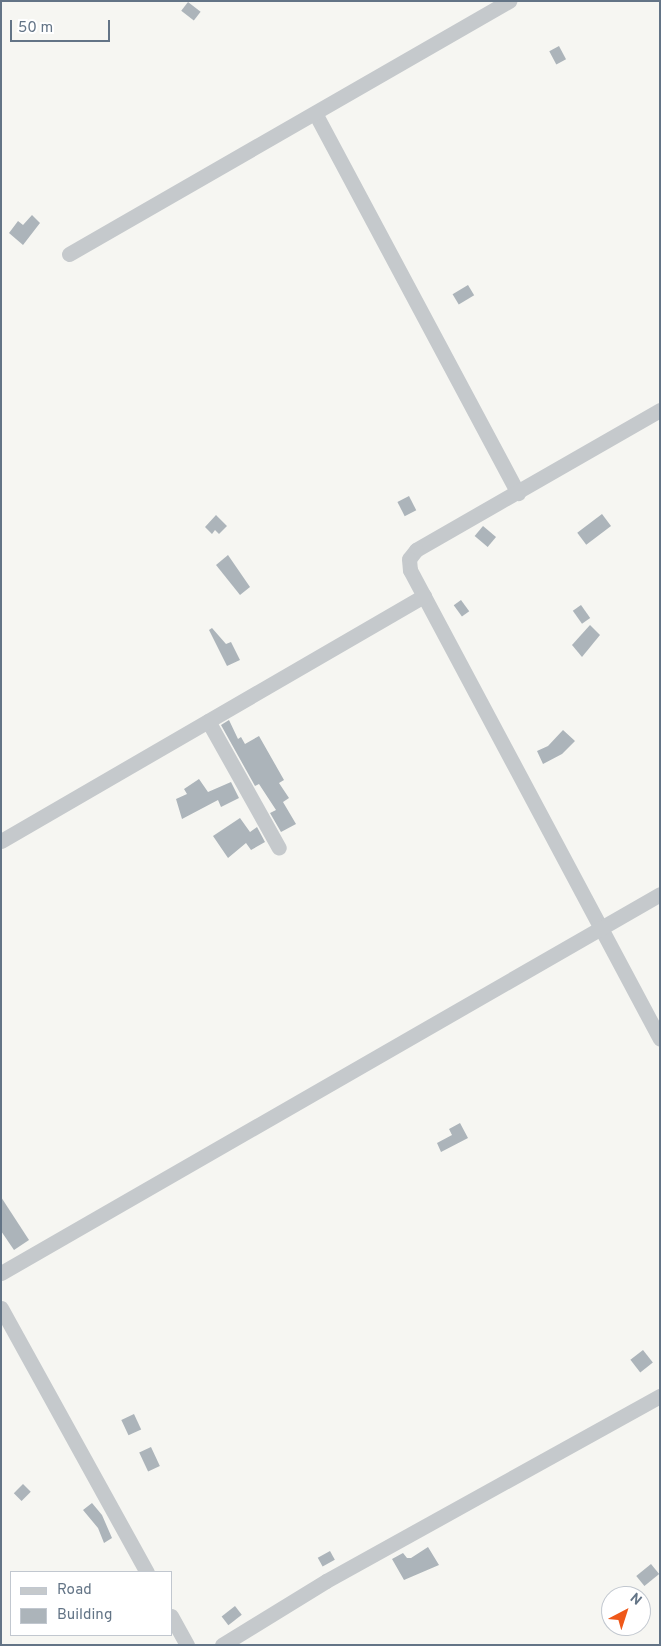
<!DOCTYPE html>
<html>
<head>
<meta charset="utf-8">
<style>
	body { margin:0 }
	#map { position:relative; width:661px; height:1646px; overflow:hidden; background:#f6f6f2; font-family:Overpass,sans-serif }
	div>[style] { position:absolute }
	[style*='--x'] { left:calc(var(--x)*1px); top:calc(var(--y)*1px); width:calc(var(--w)*1px); rotate:calc(var(--a)*1deg) }
	.building>* { inset:0; background:#acb4ba; transform-origin:0 0 }
	.street>* { height:15px; margin:-7.5px; padding:0 7.5px; transform-origin:7.5px; border-radius:7.5px; background:#c5c9cc }
	span { translate:-50% -50%; white-space:nowrap; text-align:center; line-height:1.15; -webkit-text-stroke:5px #fff; paint-order:stroke }
	.frame { position:absolute; inset:0; border:2px solid #637486; pointer-events:none }
	.legend { position:absolute; left:10px; top:1571px; width:162px; height:65px; box-sizing:border-box; background:#fff; border:1px solid #c1c7cf; margin:0; padding:6px 9px; list-style:none; font-size:15px; color:#637486 }
	.legend li { display:flex; align-items:center; gap:10px; height:25px }
	.legend b { width:25px; border:1px solid #c1c7cf }
	.north { position:absolute; left:601px; top:1586px; width:50px; height:50px; box-sizing:border-box; background:#fff; border:1px solid #c1c7cf; border-radius:50%; rotate:40deg; font-size:14px; font-weight:700; line-height:20px; text-align:center; color:#637486 }
	.north::after { content:''; display:block; margin:auto; width:18px; height:22px; background:#ef5819; clip-path:polygon(50% 0,100% 100%,50% 72%,0 100%) }
	.scale { position:absolute; left:10px; top:20px; width:100px; height:22px; box-sizing:border-box; border:2px solid #637486; border-top:0; padding-left:6px; font-size:15px; line-height:18px; white-space:nowrap; color:#637486; -webkit-text-stroke:4px #fff; paint-order:stroke }
</style>
</head>
<body>
<div id="map">
	<div class="building">
		<div style="left:188px;top:2px;width:16px;height:11px;rotate:38deg"></div>
		<div style="left:559px;top:46px;width:15px;height:11px;rotate:62deg"></div>
		<div style="clip-path:polygon(32px 215px,40px 223px,23px 245px,9px 233px,18px 221px,23px 225px)"></div>
		<div style="left:468px;top:285px;width:12px;height:18px;rotate:59deg"></div>
		<div style="left:409px;top:496px;width:16px;height:13px;rotate:63deg"></div>
		<div style="left:602px;top:514px;width:15px;height:31px;rotate:53deg"></div>
		<div style="clip-path:polygon(216px 515px,227px 526px,219px 534px,215px 530px,212px 534px,205px 527px)"></div>
		<div style="left:483px;top:526px;width:17px;height:13px;rotate:40deg"></div>
		<div style="clip-path:polygon(228px 555px,250px 587px,240px 595px,216px 565px)"></div>
		<div style="left:461px;top:600px;width:14px;height:9px;rotate:54deg"></div>
		<div style="left:581px;top:605px;width:16px;height:10px;rotate:55deg"></div>
		<div style="clip-path:polygon(590px 625px,600px 635px,582px 657px,572px 645px)"></div>
		<div style="clip-path:polygon(212px 628px,226px 644px,231px 642px,240px 660px,227px 666px,209px 630px)"></div>
		<div style="clip-path:polygon(229px 720px,238px 739px,241px 737px,245px 744px,259px 736px,284px 780px,279px 783px,289px 798px,283px 802px,296px 824px,281px 832px,270px 813px,276px 810px,259px 784px,255px 786px,221px 725px)"></div>
		<div style="clip-path:polygon(563px 730px,575px 741px,562px 754px,543px 764px,537px 751px,548px 746px)"></div>
		<div style="clip-path:polygon(199px 779px,208px 792px,231px 782px,239px 798px,221px 807px,218px 800px,182px 819px,176px 799px,187px 794px,184px 789px)"></div>
		<div style="clip-path:polygon(240px 818px,250px 832px,257px 827px,265px 842px,251px 850px,246px 843px,228px 858px,213px 836px)"></div>
		<div style="clip-path:polygon(460px 1123px,468px 1138px,441px 1152px,437px 1143px,452px 1135px,449px 1129px)"></div>
		<div style="clip-path:polygon(1px 1197px,29px 1240px,14px 1250px,1px 1231px)"></div>
		<div style="left:643px;top:1350px;width:16px;height:16px;rotate:52deg"></div>
		<div style="left:134px;top:1414px;width:17px;height:14px;rotate:65deg"></div>
		<div style="left:151px;top:1447px;width:21px;height:13px;rotate:65deg"></div>
		<div style="left:23px;top:1484px;width:11px;height:13px;rotate:45deg"></div>
		<div style="clip-path:polygon(92px 1503px,102px 1515px,112px 1538px,104px 1543px,98px 1528px,83px 1510px)"></div>
		<div style="clip-path:polygon(428px 1547px,439px 1565px,404px 1580px,392px 1559px,403px 1553px,407px 1558px,411px 1558px)"></div>
		<div style="left:330px;top:1551px;width:10px;height:14px;rotate:61deg"></div>
		<div style="left:651px;top:1564px;width:13px;height:19px;rotate:51deg"></div>
		<div style="left:235px;top:1606px;width:11px;height:17px;rotate:52deg"></div>
	</div>
	<div class="street">
		<div style="--x:315;--y:113;--w:431;--a:61.9"></div>
		<div style="--x:69;--y:254;--w:508;--a:-29.9"></div>
		<div style="--x:660;--y:410;--w:281;--a:150.2"></div>
		<div style="--x:416;--y:550;--w:11;--a:128"></div>
		<div style="--x:409;--y:559;--w:11;--a:85"></div>
		<div style="--x:410;--y:570;--w:531;--a:61.94"></div>
		<div style="--x:208;--y:721;--w:145;--a:60.8"></div>
		<div style="--x:1;--y:841;--w:489;--a:-30.1"></div>
		<div style="--x:1;--y:1273;--w:760;--a:-29.9"></div>
		<div style="--x:1;--y:1308;--w:302;--a:61.1"></div>
		<div style="--x:171;--y:1616;--w:33;--a:61"></div>
		<div style="--x:222;--y:1645;--w:122;--a:-31.6"></div>
		<div style="--x:326;--y:1581;--w:382;--a:-29"></div>
	</div>
	<div class="frame"></div>
	<ul class="legend">
	<li><b style="height:6px;background:#c5c9cc"></b>Road</li>
	<li><b style="height:14px;background:#acb4ba"></b>Building</li>
	</ul>
	<div class="north">N</div>
	<div class="scale">50 m</div>
</div>
</body>
</html>
